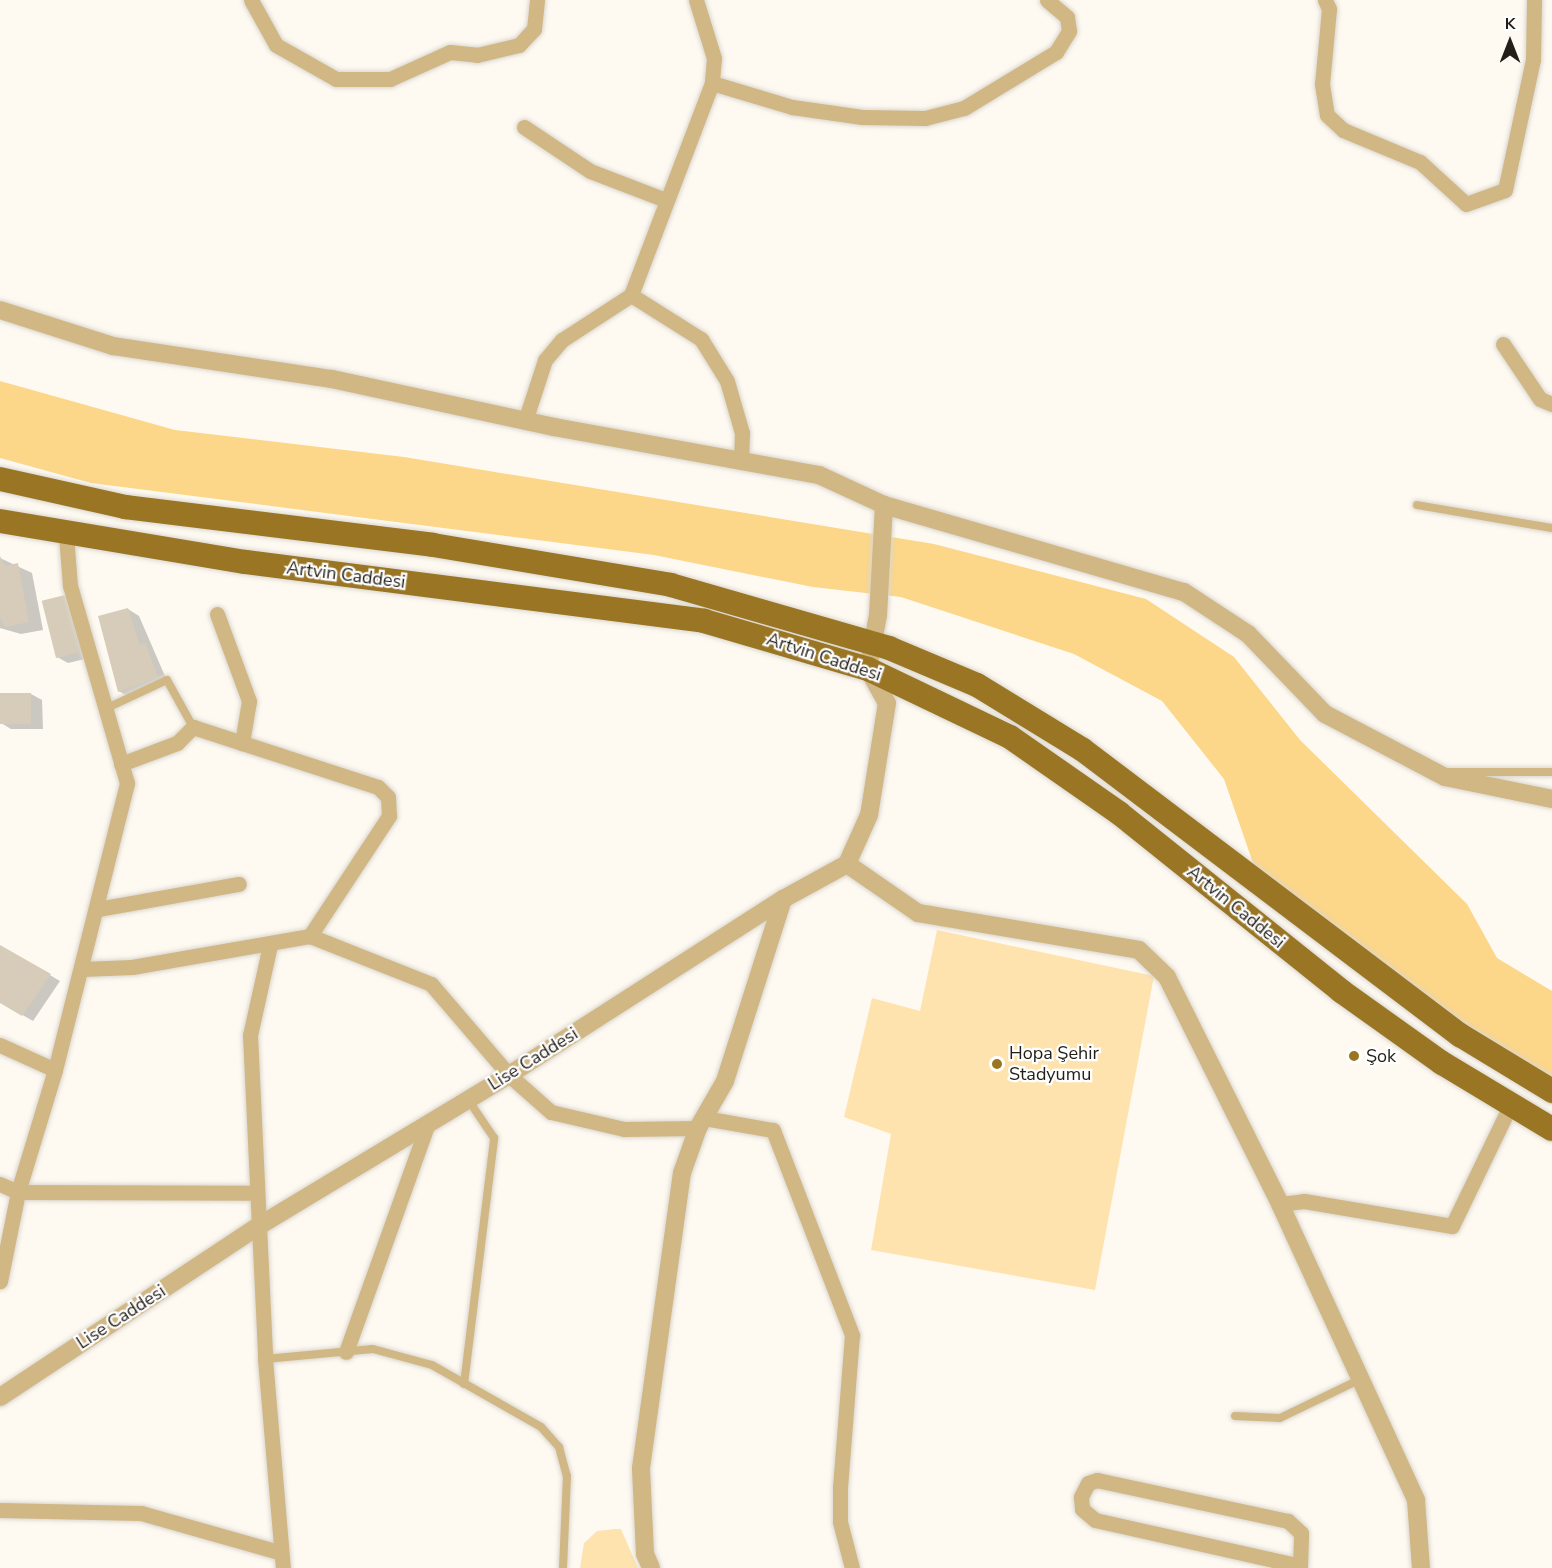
<!DOCTYPE html>
<html>
<head>
<meta charset="utf-8">
<style>
	body { margin:0 }
	#map { position:relative; width:1552px; height:1568px; overflow:hidden; background:#fefaf2; font-family:"Nunito Sans",sans-serif }
	div>[style] { position:absolute }
	[style*='--x'] { left:calc(var(--x)*1px); top:calc(var(--y)*1px); width:calc(var(--w)*1px); rotate:calc(var(--a)*1deg) }
	.green>* { inset:0; background:#fee3ae }
	.water>* { inset:0; background:#fcd689 }
	.shadow>* { inset:0; background:#0003 }
	.building>* { inset:0; background:#d6ccb9; transform-origin:0 0 }
	.roads { filter:drop-shadow(0 0 2px #dbd7cf) drop-shadow(0 0 2px #dbd7cf) }
	.service>* { height:8px; margin:-4px; padding:0 4px; transform-origin:4px; border-radius:4px; background:#d1b784 }
	.minor>* { height:15px; margin:-7.5px; padding:0 7.5px; transform-origin:7.5px; border-radius:7.5px; background:#d1b784 }
	.tertiary>* { height:18px; margin:-9px; padding:0 9px; transform-origin:9px; border-radius:9px; background:#d1b784 }
	.trunk>* { height:24px; margin:-12px; padding:0 12px; transform-origin:12px; border-radius:12px; background:#997524 }
	.dots>* { width:16px; height:16px; translate:-50% -50%; box-sizing:border-box; border:3px solid #fff; border-radius:50% }
	span { translate:-50% -50%; white-space:nowrap; text-align:center; line-height:1.15; -webkit-text-stroke:4.5px #fff; paint-order:stroke }
	.street-label { font-size:18px; color:#231f18 }
	.poi-label { font-size:18px; color:#231f18 }
	.left { translate:0 -50%; text-align:left }
	.north { position:absolute; left:1480px; top:12px; width:60px; height:60px; -webkit-text-stroke:4px #fff; paint-order:stroke; rotate:0deg; font-size:16px; font-weight:700; line-height:24px; text-align:center; color:#231f18 }
	.north::after { content:''; display:block; margin:auto; width:21px; height:27px; background:#231f18; clip-path:polygon(50% 0,100% 100%,50% 72%,0 100%) }
</style>
</head>
<body>
<div id="map">
	<div class="green">
		<div style="clip-path:polygon(937px 930px,1154px 976px,1095px 1290px,871px 1250px,891px 1134px,844px 1117px,872px 998px,920px 1011px)"></div>
		<div style="clip-path:polygon(615px 1529px,621px 1529px,638px 1568px,580px 1568px,584px 1543px,597px 1531px)"></div>
	</div>
	<div class="water">
		<div style="clip-path:polygon(0 381px,175px 430px,404px 457px,934px 544px,1146px 599px,1234px 657px,1300px 740px,1467px 904px,1497px 958px,1552px 991px,1552px 1088px,1398px 981px,1253px 863px,1224px 779px,1162px 701px,1074px 654px,901px 597px,813px 587px,654px 555px,91px 483px,0 458px)"></div>
	</div>
	<div class="shadow">
		<div style="clip-path:polygon(0 558px,32px 573px,43px 630px,21px 634px,0 628px)"></div>
		<div style="clip-path:polygon(65px 597px,75px 603px,89px 658px,68px 663px,57px 657px)"></div>
		<div style="clip-path:polygon(128px 609px,139px 616px,168px 683px,130px 698px,119px 691px)"></div>
		<div style="clip-path:polygon(31px 694px,42px 700px,43px 729px,11px 729px,1px 723px,0 695px)"></div>
		<div style="clip-path:polygon(0 946px,60px 981px,33px 1021px,0 1002px)"></div>
	</div>
	<div class="building">
		<div style="clip-path:polygon(0 556px,5px 566px,18px 563px,29px 622px,5px 627px,0 617px)"></div>
		<div style="left:65px;top:595px;width:59px;height:24px;rotate:76deg"></div>
		<div style="clip-path:polygon(128px 608px,140px 646px,145px 643px,158px 677px,118px 692px,98px 616px)"></div>
		<div style="left:0;top:693px;width:31px;height:31px"></div>
		<div style="clip-path:polygon(0 945px,51px 974px,22px 1016px,0 1003px)"></div>
	</div>
	<div class="roads">
		<div class="service">
			<div style="--x:1417;--y:505;--w:137;--a:9.7"></div>
			<div style="--x:105;--y:709;--w:68;--a:-25.1"></div>
			<div style="--x:167;--y:680;--w:54;--a:61"></div>
			<div style="--x:1450;--y:772;--w:102;--a:0"></div>
			<div style="--x:265;--y:1359;--w:108;--a:-5.3"></div>
			<div style="--x:373;--y:1349;--w:61;--a:15.2"></div>
			<div style="--x:432;--y:1365;--w:125;--a:29.6"></div>
			<div style="--x:541;--y:1427;--w:27;--a:48"></div>
			<div style="--x:559;--y:1447;--w:30;--a:75"></div>
			<div style="--x:567;--y:1476;--w:92;--a:92.5"></div>
			<div style="--x:464;--y:1384;--w:248;--a:-83"></div>
			<div style="--x:494;--y:1138;--w:45;--a:-124"></div>
			<div style="--x:1235;--y:1416;--w:45;--a:2.5"></div>
			<div style="--x:1280;--y:1418;--w:90;--a:-25.7"></div>
		</div>
		<div class="minor">
			<div style="--x:251;--y:0;--w:51;--a:60.9"></div>
			<div style="--x:276;--y:45;--w:69;--a:29.5"></div>
			<div style="--x:336;--y:79;--w:54;--a:0"></div>
			<div style="--x:390;--y:79;--w:66;--a:-24.2"></div>
			<div style="--x:450;--y:52;--w:27;--a:6"></div>
			<div style="--x:477;--y:55;--w:43;--a:-13.4"></div>
			<div style="--x:519;--y:45;--w:22;--a:-47"></div>
			<div style="--x:534;--y:29;--w:29;--a:-84"></div>
			<div style="--x:696;--y:0;--w:61;--a:72.8"></div>
			<div style="--x:714;--y:58;--w:25;--a:95"></div>
			<div style="--x:1325;--y:0;--w:10;--a:66"></div>
			<div style="--x:1329;--y:9;--w:75;--a:95.3"></div>
			<div style="--x:1322;--y:84;--w:31;--a:81"></div>
			<div style="--x:1327;--y:115;--w:22;--a:43"></div>
			<div style="--x:1343;--y:130;--w:83;--a:22.6"></div>
			<div style="--x:1420;--y:162;--w:62;--a:42.4"></div>
			<div style="--x:1466;--y:204;--w:41;--a:-19.7"></div>
			<div style="--x:1505;--y:190;--w:134;--a:-77.9"></div>
			<div style="--x:1533;--y:59;--w:59;--a:-89"></div>
			<div style="--x:524;--y:127;--w:79;--a:33.7"></div>
			<div style="--x:590;--y:171;--w:81;--a:20.9"></div>
			<div style="--x:631;--y:295;--w:83;--a:32.2"></div>
			<div style="--x:701;--y:339;--w:49;--a:58.2"></div>
			<div style="--x:727;--y:381;--w:54;--a:73.9"></div>
			<div style="--x:742;--y:433;--w:28;--a:92"></div>
			<div style="--x:1503;--y:344;--w:66;--a:56.1"></div>
			<div style="--x:1540;--y:399;--w:13;--a:23"></div>
			<div style="--x:526;--y:418;--w:61;--a:-71.9"></div>
			<div style="--x:545;--y:360;--w:26;--a:-50"></div>
			<div style="--x:562;--y:340;--w:82;--a:-33.1"></div>
			<div style="--x:631;--y:295;--w:227;--a:-69.1"></div>
			<div style="--x:712;--y:83;--w:84;--a:16.7"></div>
			<div style="--x:792;--y:107;--w:71;--a:8.1"></div>
			<div style="--x:862;--y:117;--w:63;--a:0.9"></div>
			<div style="--x:925;--y:118;--w:40;--a:-14.4"></div>
			<div style="--x:964;--y:108;--w:108;--a:-31.3"></div>
			<div style="--x:1056;--y:52;--w:25;--a:-58"></div>
			<div style="--x:1069;--y:31;--w:14;--a:-98"></div>
			<div style="--x:1067;--y:17;--w:26;--a:-140"></div>
			<div style="--x:217;--y:614;--w:93;--a:69.8"></div>
			<div style="--x:249;--y:701;--w:43;--a:99.5"></div>
			<div style="--x:121;--y:764;--w:60;--a:-20.6"></div>
			<div style="--x:177;--y:743;--w:23;--a:-45"></div>
			<div style="--x:193;--y:727;--w:194;--a:18"></div>
			<div style="--x:378;--y:787;--w:14;--a:45"></div>
			<div style="--x:388;--y:797;--w:19;--a:87"></div>
			<div style="--x:389;--y:816;--w:144;--a:123.4"></div>
			<div style="--x:98;--y:909;--w:143;--a:-10.1"></div>
			<div style="--x:270;--y:945;--w:92;--a:102.5"></div>
			<div style="--x:250;--y:1035;--w:324;--a:87.3"></div>
			<div style="--x:265;--y:1359;--w:210;--a:85.1"></div>
			<div style="--x:82;--y:969;--w:50;--a:-2.3"></div>
			<div style="--x:132;--y:967;--w:181;--a:-9.9"></div>
			<div style="--x:310;--y:936;--w:130;--a:21.6"></div>
			<div style="--x:431;--y:984;--w:120;--a:49.4"></div>
			<div style="--x:509;--y:1075;--w:56;--a:41.4"></div>
			<div style="--x:551;--y:1112;--w:75;--a:13.1"></div>
			<div style="--x:624;--y:1129;--w:74;--a:-0.8"></div>
			<div style="--x:0;--y:1045;--w:60;--a:24.4"></div>
			<div style="--x:55;--y:1070;--w:127;--a:106.9"></div>
			<div style="--x:18;--y:1192;--w:91;--a:101.4"></div>
			<div style="--x:55;--y:1070;--w:296;--a:-75.9"></div>
			<div style="--x:127;--y:783;--w:205;--a:-106.1"></div>
			<div style="--x:70;--y:586;--w:51;--a:-94.5"></div>
			<div style="--x:704;--y:1118;--w:70;--a:9.9"></div>
			<div style="--x:773;--y:1130;--w:220;--a:68.9"></div>
			<div style="--x:852;--y:1335;--w:152;--a:94.5"></div>
			<div style="--x:840;--y:1487;--w:35;--a:90"></div>
			<div style="--x:840;--y:1522;--w:48;--a:75.4"></div>
			<div style="--x:0;--y:1184;--w:20;--a:24"></div>
			<div style="--x:18;--y:1192;--w:238;--a:0.2"></div>
			<div style="--x:1280;--y:1204;--w:24;--a:-7"></div>
			<div style="--x:1304;--y:1201;--w:150;--a:9.6"></div>
			<div style="--x:1452;--y:1226;--w:133;--a:-64.2"></div>
			<div style="--x:346;--y:1352;--w:243;--a:-70.3"></div>
			<div style="--x:0;--y:1510;--w:141;--a:1.2"></div>
			<div style="--x:141;--y:1513;--w:143;--a:15.8"></div>
			<div style="--x:1300;--y:1568;--w:2;--a:-90"></div>
			<div style="--x:1300;--y:1566;--w:29;--a:-88"></div>
			<div style="--x:1301;--y:1537;--w:4;--a:-90"></div>
			<div style="--x:1301;--y:1533;--w:18;--a:-137"></div>
			<div style="--x:1288;--y:1521;--w:195;--a:-167.9"></div>
			<div style="--x:1097;--y:1480;--w:9;--a:162"></div>
			<div style="--x:1088;--y:1483;--w:16;--a:117"></div>
			<div style="--x:1081;--y:1497;--w:12;--a:85"></div>
			<div style="--x:1082;--y:1509;--w:17;--a:40"></div>
			<div style="--x:1095;--y:1520;--w:210;--a:12.6"></div>
		</div>
		<div class="tertiary">
			<div style="--x:0;--y:310;--w:119;--a:17.7"></div>
			<div style="--x:113;--y:346;--w:221;--a:8.6"></div>
			<div style="--x:332;--y:379;--w:227;--a:12.2"></div>
			<div style="--x:554;--y:427;--w:269;--a:10.3"></div>
			<div style="--x:819;--y:475;--w:72;--a:24.8"></div>
			<div style="--x:884;--y:505;--w:110;--a:93.1"></div>
			<div style="--x:878;--y:615;--w:55;--a:100.5"></div>
			<div style="--x:868;--y:669;--w:39;--a:61"></div>
			<div style="--x:887;--y:703;--w:113;--a:99.1"></div>
			<div style="--x:869;--y:815;--w:54;--a:114.2"></div>
			<div style="--x:847;--y:864;--w:73;--a:151.3"></div>
			<div style="--x:783;--y:899;--w:326;--a:147.3"></div>
			<div style="--x:509;--y:1075;--w:291;--a:148.9"></div>
			<div style="--x:260;--y:1225;--w:312;--a:146.5"></div>
			<div style="--x:884;--y:505;--w:312;--a:16.2"></div>
			<div style="--x:1184;--y:592;--w:77;--a:33.3"></div>
			<div style="--x:1248;--y:634;--w:111;--a:46.1"></div>
			<div style="--x:1325;--y:714;--w:136;--a:27.7"></div>
			<div style="--x:1445;--y:777;--w:109;--a:11.6"></div>
			<div style="--x:847;--y:864;--w:86;--a:34.6"></div>
			<div style="--x:918;--y:913;--w:224;--a:9.5"></div>
			<div style="--x:1139;--y:950;--w:39;--a:44"></div>
			<div style="--x:1167;--y:977;--w:254;--a:63.5"></div>
			<div style="--x:1280;--y:1204;--w:326;--a:65.3"></div>
			<div style="--x:1416;--y:1500;--w:68;--a:85.8"></div>
			<div style="--x:651;--y:1568;--w:15;--a:-113"></div>
			<div style="--x:645;--y:1554;--w:86;--a:-92.7"></div>
			<div style="--x:641;--y:1468;--w:298;--a:-82.1"></div>
			<div style="--x:682;--y:1173;--w:48;--a:-70.4"></div>
			<div style="--x:698;--y:1128;--w:54;--a:-60.1"></div>
			<div style="--x:725;--y:1081;--w:191;--a:-72.3"></div>
		</div>
		<div class="trunk">
			<div style="--x:0;--y:479;--w:128;--a:12.6"></div>
			<div style="--x:125;--y:507;--w:310;--a:7"></div>
			<div style="--x:433;--y:545;--w:241;--a:9.5"></div>
			<div style="--x:671;--y:585;--w:227;--a:16.1"></div>
			<div style="--x:889;--y:648;--w:95;--a:22.8"></div>
			<div style="--x:977;--y:685;--w:124;--a:31.5"></div>
			<div style="--x:1083;--y:750;--w:473;--a:37.1"></div>
			<div style="--x:1460;--y:1035;--w:108;--a:31.3"></div>
			<div style="--x:0;--y:521;--w:249;--a:9.5"></div>
			<div style="--x:246;--y:562;--w:462;--a:7.3"></div>
			<div style="--x:704;--y:621;--w:171;--a:16.3"></div>
			<div style="--x:868;--y:669;--w:157;--a:25.6"></div>
			<div style="--x:1010;--y:737;--w:133;--a:34.9"></div>
			<div style="--x:1119;--y:813;--w:285;--a:38.7"></div>
			<div style="--x:1341;--y:991;--w:124;--a:35.5"></div>
			<div style="--x:1442;--y:1063;--w:128;--a:31"></div>
		</div>
	</div>
	<div class="dots">
		<div style="left:1354px;top:1056px;background:#9a7621"></div>
		<div style="left:997px;top:1064px;background:#9a7621"></div>
	</div>
	<div class="street-label">
		<span style="left:346px;top:575px;rotate:7deg">Artvin Caddesi</span>
		<span style="left:824px;top:657px;rotate:18deg">Artvin Caddesi</span>
		<span style="left:1236px;top:907px;rotate:39deg">Artvin Caddesi</span>
		<span style="left:533px;top:1059px;rotate:-32deg">Lise Caddesi</span>
		<span style="left:121px;top:1317px;rotate:-33deg">Lise Caddesi</span>
	</div>
	<div class="poi-label">
		<span class="left" style="left:1009px;top:1064px">Hopa Şehir<br>Stadyumu</span>
		<span class="left" style="left:1366px;top:1056px">Şok</span>
	</div>
	<div class="north">K</div>
</div>
</body>
</html>
